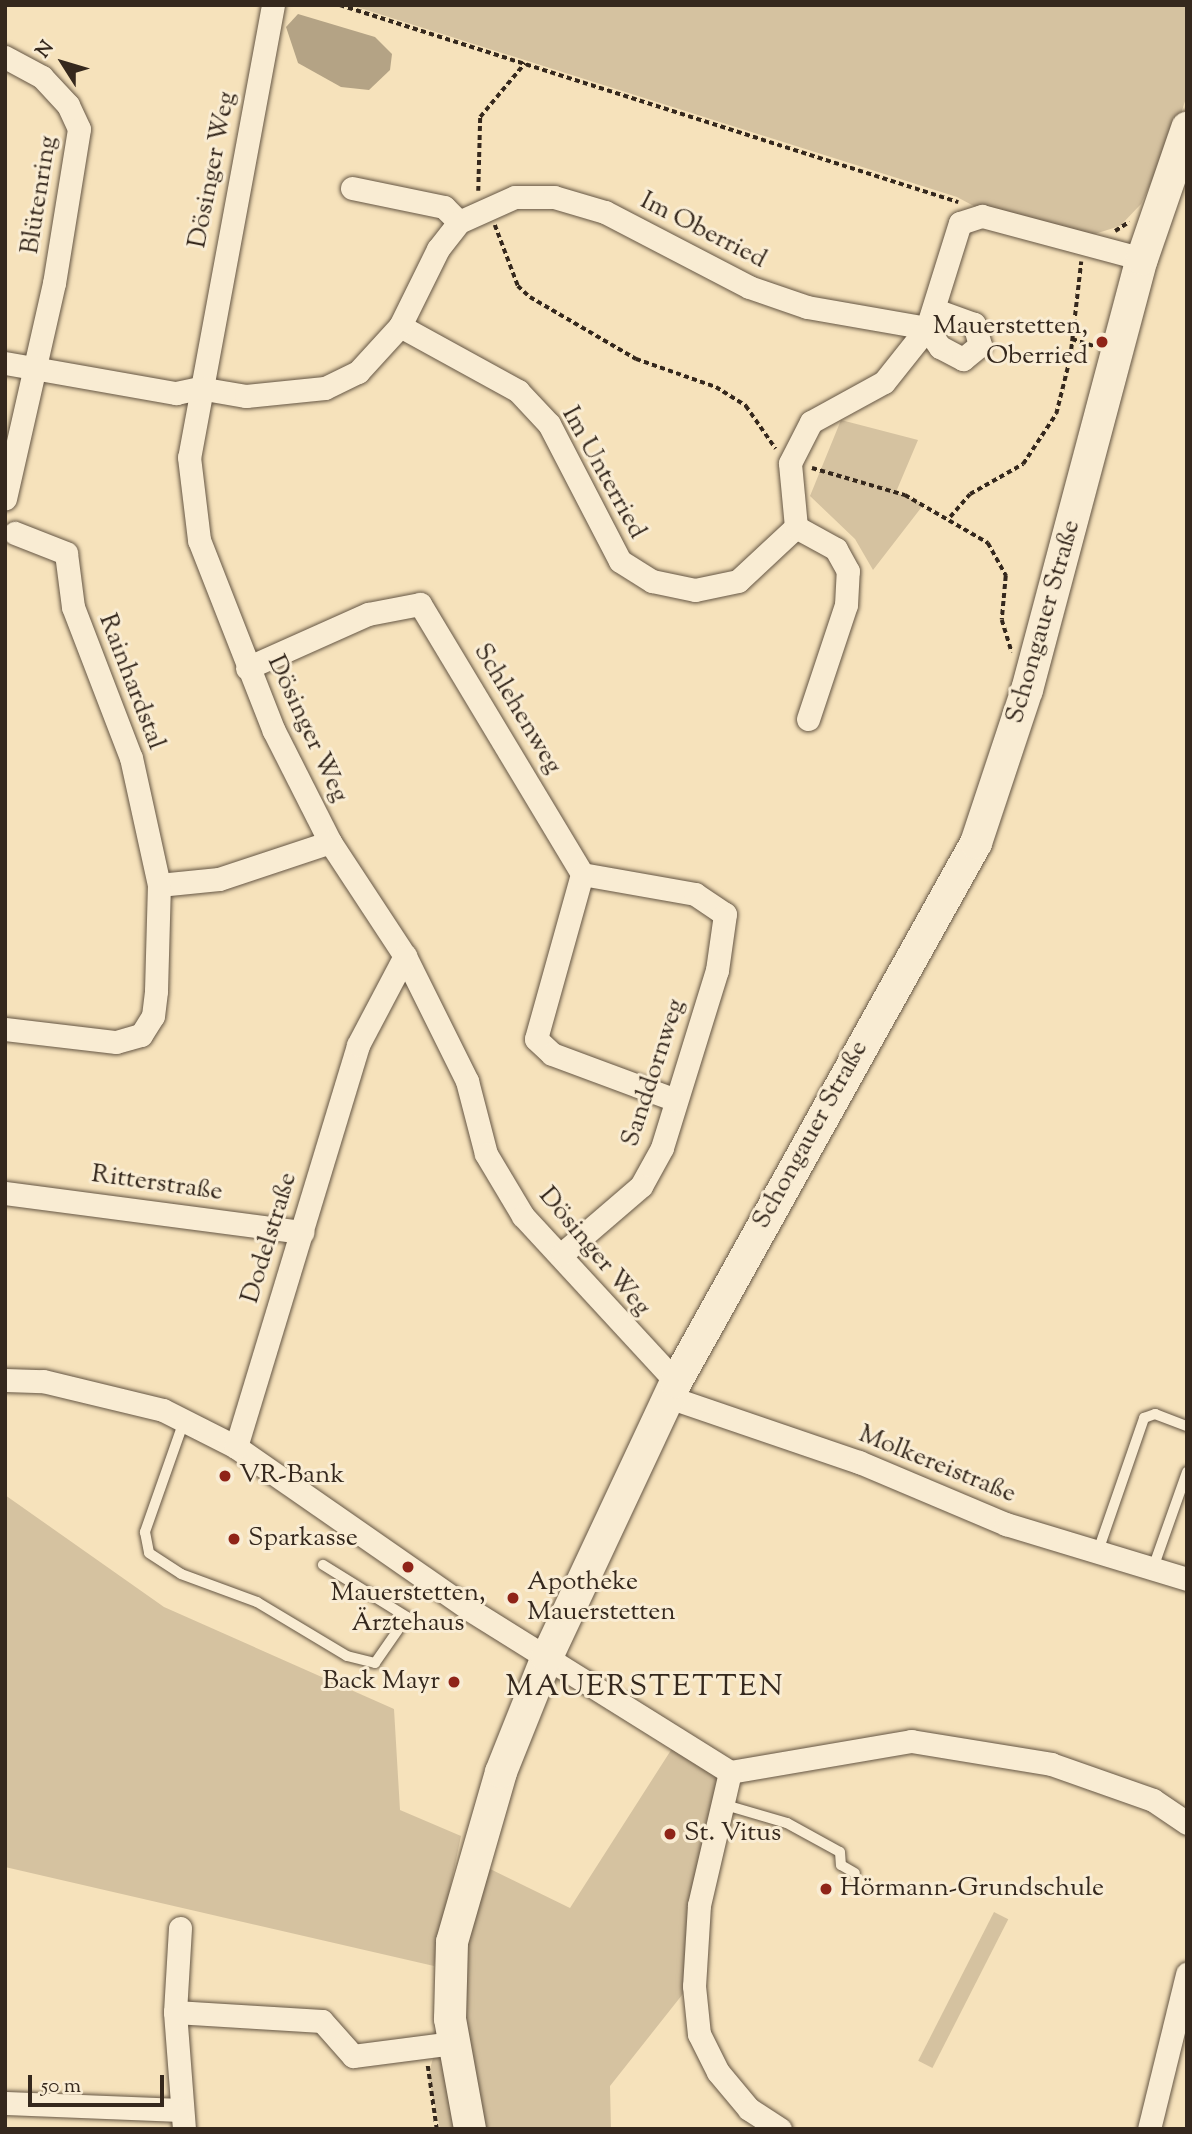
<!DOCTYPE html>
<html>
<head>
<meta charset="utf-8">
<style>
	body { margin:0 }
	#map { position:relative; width:1192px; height:2134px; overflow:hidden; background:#f6e2bb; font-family:"Sorts Mill Goudy",serif }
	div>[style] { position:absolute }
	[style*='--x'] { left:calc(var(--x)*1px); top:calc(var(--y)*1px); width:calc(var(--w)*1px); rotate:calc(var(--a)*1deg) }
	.green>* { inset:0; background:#d5c2a0; transform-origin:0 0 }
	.water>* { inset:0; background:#b4a385 }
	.path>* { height:3.5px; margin-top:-1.75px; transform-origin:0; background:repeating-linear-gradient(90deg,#35281d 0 5px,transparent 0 8.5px) }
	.roads { filter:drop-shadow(0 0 2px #655644) drop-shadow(0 0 2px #655644) }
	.lane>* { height:10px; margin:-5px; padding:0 5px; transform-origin:5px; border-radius:5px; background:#f9ecd3 }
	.street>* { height:23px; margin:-11.5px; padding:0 11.5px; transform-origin:11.5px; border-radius:11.5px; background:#f9ecd3 }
	.secondary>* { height:32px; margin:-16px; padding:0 16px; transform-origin:16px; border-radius:16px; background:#f9ecd3 }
	.dots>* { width:19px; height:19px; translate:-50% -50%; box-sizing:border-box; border:4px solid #f9ecd3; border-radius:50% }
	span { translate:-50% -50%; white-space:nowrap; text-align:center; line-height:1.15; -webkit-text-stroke:6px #f9ecd3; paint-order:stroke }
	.street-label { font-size:26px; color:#35281d }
	.poi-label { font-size:26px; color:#35281d }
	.right { translate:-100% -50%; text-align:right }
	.left { translate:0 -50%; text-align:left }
	.quarter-label { font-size:30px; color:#35281d; letter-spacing:2px }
	.frame { position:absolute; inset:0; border:7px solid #35281d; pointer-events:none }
	.north { position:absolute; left:28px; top:28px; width:70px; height:70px; -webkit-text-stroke:5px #f9ecd3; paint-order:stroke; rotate:307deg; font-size:19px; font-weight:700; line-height:28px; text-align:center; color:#35281d }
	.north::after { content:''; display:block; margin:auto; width:24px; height:32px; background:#35281d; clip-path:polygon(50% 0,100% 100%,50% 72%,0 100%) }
	.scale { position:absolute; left:28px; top:2075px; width:136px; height:32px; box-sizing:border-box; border:4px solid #35281d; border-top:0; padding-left:9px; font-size:21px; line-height:24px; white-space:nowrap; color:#35281d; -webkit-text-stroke:5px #f9ecd3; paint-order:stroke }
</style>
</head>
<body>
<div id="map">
	<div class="green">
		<div style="clip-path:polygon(1187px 5px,1187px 95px,1176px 129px,1141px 204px,1120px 226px,1085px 237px,985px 212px,957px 197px,357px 7px)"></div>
		<div style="clip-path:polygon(841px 420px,918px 440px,896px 492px,924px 504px,873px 570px,855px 539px,810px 496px)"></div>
		<div style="clip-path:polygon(5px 1495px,164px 1607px,394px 1709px,400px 1810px,461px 1836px,434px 1966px,5px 1867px)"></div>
		<div style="clip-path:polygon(673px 1747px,724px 1779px,686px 1990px,610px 2086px,611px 2129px,478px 2129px,458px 2017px,478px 1863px,570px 1908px)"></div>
		<div style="left:994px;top:1912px;width:16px;height:167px;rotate:27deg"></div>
		<div style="clip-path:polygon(435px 2051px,447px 2051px,461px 2129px,440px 2129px,428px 2076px)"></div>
	</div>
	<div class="water">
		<div style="clip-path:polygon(298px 14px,375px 37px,392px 54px,390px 70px,369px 90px,341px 87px,298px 63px,286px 27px)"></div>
	</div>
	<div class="path">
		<div style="--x:340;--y:5;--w:649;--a:17.68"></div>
		<div style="--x:478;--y:191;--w:74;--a:-88.5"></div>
		<div style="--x:480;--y:117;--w:70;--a:-50.2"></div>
		<div style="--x:495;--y:225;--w:65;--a:69.3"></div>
		<div style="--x:518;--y:286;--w:16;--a:43"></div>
		<div style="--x:530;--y:297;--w:123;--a:30.3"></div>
		<div style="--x:636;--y:359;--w:85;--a:19.3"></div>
		<div style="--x:716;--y:387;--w:36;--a:32"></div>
		<div style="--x:746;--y:406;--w:52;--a:55.1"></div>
		<div style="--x:1115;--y:231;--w:17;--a:-33"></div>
		<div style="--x:1072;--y:339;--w:25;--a:18"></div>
		<div style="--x:812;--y:468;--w:97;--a:16.2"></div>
		<div style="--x:905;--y:495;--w:96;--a:30"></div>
		<div style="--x:988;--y:543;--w:38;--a:61"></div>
		<div style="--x:1006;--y:576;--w:44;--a:95.2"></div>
		<div style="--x:1002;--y:620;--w:34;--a:73"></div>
		<div style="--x:950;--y:517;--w:30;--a:-49"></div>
		<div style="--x:970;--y:494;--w:61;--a:-29.5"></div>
		<div style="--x:1023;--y:464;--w:60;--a:-56.6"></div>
		<div style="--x:1056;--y:414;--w:58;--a:-76"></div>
		<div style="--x:1070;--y:358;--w:97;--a:-83.5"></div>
		<div style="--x:428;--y:2066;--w:64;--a:81.9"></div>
	</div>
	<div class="roads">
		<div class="lane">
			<div style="--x:184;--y:1421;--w:118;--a:109.4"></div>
			<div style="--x:145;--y:1532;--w:21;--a:79"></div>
			<div style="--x:149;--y:1553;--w:38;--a:33"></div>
			<div style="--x:181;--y:1574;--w:81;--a:20.2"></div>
			<div style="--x:257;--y:1602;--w:105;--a:31"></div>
			<div style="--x:347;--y:1656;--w:29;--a:14"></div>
			<div style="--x:375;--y:1663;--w:56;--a:-55.2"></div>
			<div style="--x:407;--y:1617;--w:99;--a:-148.2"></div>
			<div style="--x:1098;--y:1551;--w:141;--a:-70.9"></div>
			<div style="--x:1144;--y:1418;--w:12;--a:-20"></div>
			<div style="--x:1155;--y:1414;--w:34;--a:21"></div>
			<div style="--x:1153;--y:1568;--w:102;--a:-70.5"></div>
			<div style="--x:722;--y:1804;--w:68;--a:16.3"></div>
			<div style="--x:787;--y:1823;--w:60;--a:28.7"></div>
			<div style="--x:840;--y:1852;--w:13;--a:86"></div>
			<div style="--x:841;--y:1865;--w:16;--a:30"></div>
		</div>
		<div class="street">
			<div style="--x:273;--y:5;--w:460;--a:100.5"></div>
			<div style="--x:189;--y:457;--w:84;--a:83.1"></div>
			<div style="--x:199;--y:540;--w:205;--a:68.6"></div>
			<div style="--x:274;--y:731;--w:124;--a:63.2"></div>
			<div style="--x:330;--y:842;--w:136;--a:56.7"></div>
			<div style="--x:405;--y:956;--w:140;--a:63.6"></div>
			<div style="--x:467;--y:1081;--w:75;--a:75.4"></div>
			<div style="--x:486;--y:1154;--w:72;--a:59.2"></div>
			<div style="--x:523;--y:1216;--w:226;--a:47.3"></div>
			<div style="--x:5;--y:57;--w:42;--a:28.4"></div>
			<div style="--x:42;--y:77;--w:38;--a:47"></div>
			<div style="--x:68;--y:105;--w:26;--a:65"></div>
			<div style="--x:79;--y:129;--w:156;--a:99.2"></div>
			<div style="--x:54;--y:283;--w:221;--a:102.8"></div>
			<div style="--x:352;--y:188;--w:94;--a:11.7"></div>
			<div style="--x:444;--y:207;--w:21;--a:45"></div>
			<div style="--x:459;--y:222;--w:61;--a:-24.1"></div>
			<div style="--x:515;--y:197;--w:39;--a:0"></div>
			<div style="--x:554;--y:197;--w:53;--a:16.4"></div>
			<div style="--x:605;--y:212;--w:162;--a:27.5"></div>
			<div style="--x:749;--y:287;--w:61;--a:19"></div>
			<div style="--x:807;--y:307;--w:122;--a:9.9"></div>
			<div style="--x:927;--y:328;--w:110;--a:-72.6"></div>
			<div style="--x:960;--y:223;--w:23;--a:-18"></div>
			<div style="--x:982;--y:216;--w:166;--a:15"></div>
			<div style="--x:400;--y:326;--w:135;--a:28.8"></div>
			<div style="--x:518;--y:391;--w:45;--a:46.8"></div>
			<div style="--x:549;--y:424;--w:154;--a:62.6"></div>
			<div style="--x:620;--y:561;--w:38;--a:32"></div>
			<div style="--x:652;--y:581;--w:44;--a:11.8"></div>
			<div style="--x:695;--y:590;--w:44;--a:-11.8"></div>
			<div style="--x:738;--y:581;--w:79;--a:-43"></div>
			<div style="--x:5;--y:363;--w:174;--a:10"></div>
			<div style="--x:176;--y:393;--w:24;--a:-12"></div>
			<div style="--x:199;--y:388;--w:48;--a:9.7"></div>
			<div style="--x:246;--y:396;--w:79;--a:-5.8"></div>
			<div style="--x:325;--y:388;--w:37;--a:-26"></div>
			<div style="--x:358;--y:372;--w:62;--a:-47.6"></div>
			<div style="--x:400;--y:326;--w:86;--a:-63.7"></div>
			<div style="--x:438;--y:249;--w:34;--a:-52"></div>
			<div style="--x:247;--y:668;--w:133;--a:-24.1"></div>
			<div style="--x:368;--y:614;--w:53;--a:-10.9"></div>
			<div style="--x:420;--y:604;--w:315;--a:59"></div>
			<div style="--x:582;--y:874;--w:115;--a:10"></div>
			<div style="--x:695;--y:894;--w:36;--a:34"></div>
			<div style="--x:725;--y:914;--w:57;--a:98.1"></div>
			<div style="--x:717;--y:970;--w:186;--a:107.2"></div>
			<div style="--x:662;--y:1148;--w:43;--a:118.9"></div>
			<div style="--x:641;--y:1186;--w:104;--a:139.3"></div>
			<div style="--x:808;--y:719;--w:120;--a:-71.6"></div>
			<div style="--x:846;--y:605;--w:34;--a:-87"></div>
			<div style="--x:848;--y:571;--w:25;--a:-119"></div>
			<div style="--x:836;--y:549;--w:46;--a:-151.2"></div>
			<div style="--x:796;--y:527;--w:64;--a:-95.4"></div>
			<div style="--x:790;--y:463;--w:46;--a:-62.9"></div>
			<div style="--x:811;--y:422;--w:83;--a:-28.7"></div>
			<div style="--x:884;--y:382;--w:69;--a:-51.5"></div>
			<div style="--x:927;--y:328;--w:23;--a:56"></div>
			<div style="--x:940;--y:347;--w:26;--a:28"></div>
			<div style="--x:963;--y:359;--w:22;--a:-39"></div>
			<div style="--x:980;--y:345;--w:22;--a:-106"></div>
			<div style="--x:974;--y:324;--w:41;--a:-160.3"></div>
			<div style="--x:582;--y:874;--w:171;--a:105.6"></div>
			<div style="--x:536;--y:1039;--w:22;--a:43"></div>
			<div style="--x:552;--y:1054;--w:132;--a:20.4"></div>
			<div style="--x:159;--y:885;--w:60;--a:-5.7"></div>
			<div style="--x:219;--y:879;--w:117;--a:-18.4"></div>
			<div style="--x:5;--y:1029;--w:112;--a:6.7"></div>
			<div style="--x:116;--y:1042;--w:26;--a:-16"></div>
			<div style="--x:141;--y:1035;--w:22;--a:-58"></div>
			<div style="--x:153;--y:1016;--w:25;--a:-83"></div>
			<div style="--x:156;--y:991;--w:106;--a:-88.4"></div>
			<div style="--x:159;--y:885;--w:130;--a:-102.4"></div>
			<div style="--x:131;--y:758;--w:162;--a:-111"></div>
			<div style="--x:73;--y:607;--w:54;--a:-97.4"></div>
			<div style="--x:66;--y:553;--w:55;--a:-158.6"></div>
			<div style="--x:5;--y:1193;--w:300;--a:7.5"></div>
			<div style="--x:5;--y:1380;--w:38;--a:2"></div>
			<div style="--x:43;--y:1381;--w:123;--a:13.6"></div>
			<div style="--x:163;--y:1410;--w:82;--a:26.9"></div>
			<div style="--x:236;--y:1447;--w:284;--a:34.8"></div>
			<div style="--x:469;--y:1609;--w:308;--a:32"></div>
			<div style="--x:669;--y:1397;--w:201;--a:18.9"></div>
			<div style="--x:859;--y:1462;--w:160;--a:22.9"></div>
			<div style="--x:1006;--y:1524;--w:189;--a:16.9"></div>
			<div style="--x:236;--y:1447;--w:420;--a:-73.1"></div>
			<div style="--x:358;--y:1045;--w:101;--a:-62.2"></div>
			<div style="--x:730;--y:1772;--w:184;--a:-9.7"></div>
			<div style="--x:911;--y:1741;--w:142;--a:9.3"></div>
			<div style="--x:1051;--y:1764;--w:108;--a:19.4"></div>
			<div style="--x:1153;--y:1800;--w:41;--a:34.1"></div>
			<div style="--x:730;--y:1772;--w:137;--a:103.1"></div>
			<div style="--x:699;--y:1905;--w:81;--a:93.5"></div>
			<div style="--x:694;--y:1986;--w:48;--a:84.1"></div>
			<div style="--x:699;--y:2034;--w:42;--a:63.4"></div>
			<div style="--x:718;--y:2072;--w:48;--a:50"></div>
			<div style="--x:749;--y:2109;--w:37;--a:33"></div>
			<div style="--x:180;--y:1928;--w:84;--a:93.4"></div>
			<div style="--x:175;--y:2012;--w:117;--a:85.6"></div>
			<div style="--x:175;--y:2012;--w:147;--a:3.5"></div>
			<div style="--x:322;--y:2021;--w:47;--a:48.5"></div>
			<div style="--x:353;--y:2056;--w:101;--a:-7.4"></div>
			<div style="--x:5;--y:2103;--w:177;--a:2.3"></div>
			<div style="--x:1149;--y:2129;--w:160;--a:-76.2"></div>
		</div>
		<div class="secondary">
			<div style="--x:470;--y:2129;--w:112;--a:-100.3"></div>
			<div style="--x:450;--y:2019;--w:77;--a:-88.5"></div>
			<div style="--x:452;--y:1942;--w:177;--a:-73.9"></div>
			<div style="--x:501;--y:1772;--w:124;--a:-68.2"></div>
			<div style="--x:547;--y:1657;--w:304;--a:-64.9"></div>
			<div style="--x:676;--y:1382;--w:617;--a:-60.9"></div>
			<div style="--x:976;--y:843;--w:161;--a:-71.6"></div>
			<div style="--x:1027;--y:690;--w:446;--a:-75.1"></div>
			<div style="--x:1142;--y:259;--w:139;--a:-71"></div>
		</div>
	</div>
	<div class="dots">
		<div style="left:1102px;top:342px;background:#8f2418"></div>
		<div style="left:225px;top:1476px;background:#8f2418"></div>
		<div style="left:234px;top:1539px;background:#8f2418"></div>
		<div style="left:408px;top:1567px;background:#8f2418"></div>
		<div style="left:513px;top:1598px;background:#8f2418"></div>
		<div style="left:454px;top:1682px;background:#8f2418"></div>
		<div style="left:670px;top:1834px;background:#8f2418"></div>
		<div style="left:826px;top:1889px;background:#8f2418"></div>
	</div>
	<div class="street-label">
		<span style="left:213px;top:170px;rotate:-79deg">Dösinger Weg</span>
		<span style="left:40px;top:195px;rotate:-81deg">Blütenring</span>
		<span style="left:703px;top:231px;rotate:27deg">Im Oberried</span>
		<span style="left:603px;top:473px;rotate:61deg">Im Unterried</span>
		<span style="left:1044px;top:622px;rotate:-74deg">Schongauer Straße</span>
		<span style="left:131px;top:682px;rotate:69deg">Rainhardstal</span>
		<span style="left:517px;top:709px;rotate:59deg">Schlehenweg</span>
		<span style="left:307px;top:729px;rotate:65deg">Dösinger Weg</span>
		<span style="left:654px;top:1073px;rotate:-72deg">Sanddornweg</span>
		<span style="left:811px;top:1135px;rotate:-61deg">Schongauer Straße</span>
		<span style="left:157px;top:1184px;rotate:8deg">Ritterstraße</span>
		<span style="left:270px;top:1238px;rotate:-73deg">Dodelstraße</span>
		<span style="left:594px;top:1252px;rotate:50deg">Dösinger Weg</span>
		<span style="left:937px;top:1465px;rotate:22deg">Molkereistraße</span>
	</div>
	<div class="poi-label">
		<span class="right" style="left:1088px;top:342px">Mauerstetten,<br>Oberried</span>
		<span class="left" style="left:239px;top:1476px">VR-Bank</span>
		<span class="left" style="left:248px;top:1539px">Sparkasse</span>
		<span class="left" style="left:527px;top:1598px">Apotheke<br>Mauerstetten</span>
		<span style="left:408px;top:1609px">Mauerstetten,<br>Ärztehaus</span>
		<span class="right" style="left:440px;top:1682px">Back Mayr</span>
		<span class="left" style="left:684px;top:1834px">St. Vitus</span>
		<span class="left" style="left:840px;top:1889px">Hörmann-Grundschule</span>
	</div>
	<div class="quarter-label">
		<span style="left:645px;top:1688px">MAUERSTETTEN</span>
	</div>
	<div class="frame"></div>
	<div class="north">N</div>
	<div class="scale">50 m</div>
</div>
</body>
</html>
